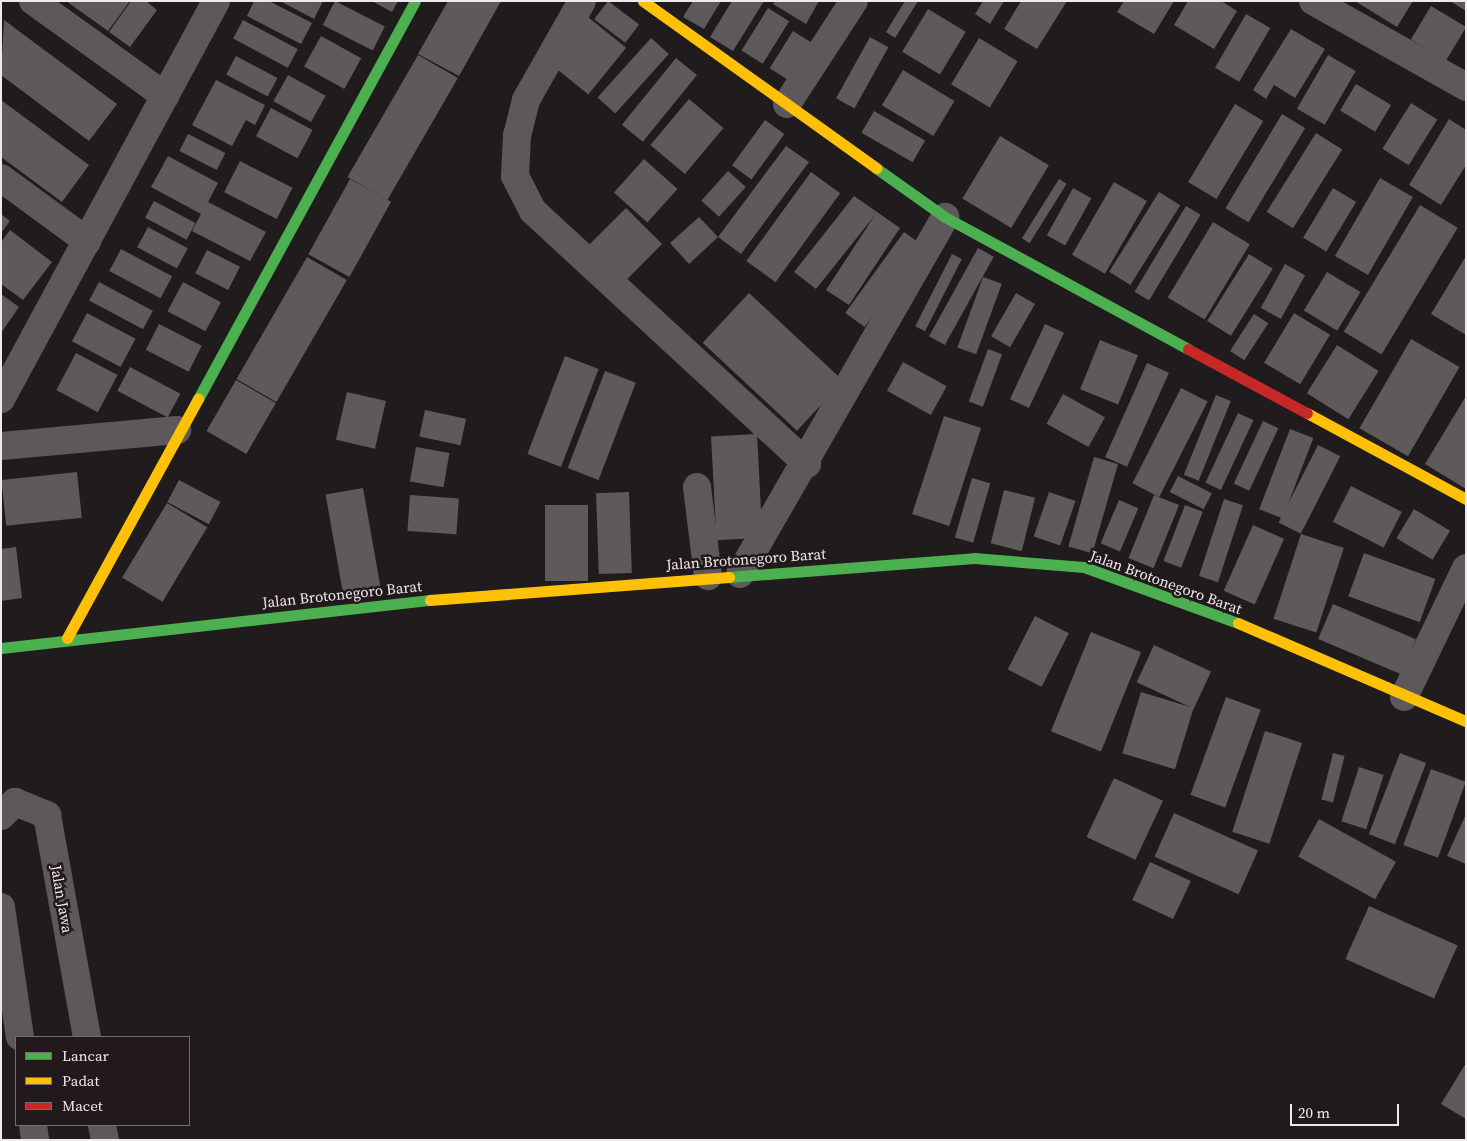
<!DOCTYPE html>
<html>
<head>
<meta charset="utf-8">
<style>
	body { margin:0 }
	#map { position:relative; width:1467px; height:1141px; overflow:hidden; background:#201b1d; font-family:"Source Serif 4",serif }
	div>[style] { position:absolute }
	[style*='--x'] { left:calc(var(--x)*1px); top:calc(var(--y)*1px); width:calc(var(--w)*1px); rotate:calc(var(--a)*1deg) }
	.building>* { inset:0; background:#5e5a5b; transform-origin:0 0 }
	.street>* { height:28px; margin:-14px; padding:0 14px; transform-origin:14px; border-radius:14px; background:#5d595a }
	.fast>* { height:11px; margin:-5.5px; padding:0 5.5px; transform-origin:5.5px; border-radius:5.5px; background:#4caf50 }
	.slow>* { height:11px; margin:-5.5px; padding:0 5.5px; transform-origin:5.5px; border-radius:5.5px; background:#ffc107 }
	.jam>* { height:11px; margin:-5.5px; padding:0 5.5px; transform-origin:5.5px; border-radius:5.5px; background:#c62828 }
	span { translate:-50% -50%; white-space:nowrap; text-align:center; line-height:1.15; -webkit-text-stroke:5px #22191c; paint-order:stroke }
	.street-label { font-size:15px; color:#f0e9ec }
	.frame { position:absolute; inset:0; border:2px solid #f0e9ec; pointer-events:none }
	.legend { position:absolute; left:15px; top:1036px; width:175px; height:90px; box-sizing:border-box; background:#22191c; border:1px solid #746c6f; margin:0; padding:6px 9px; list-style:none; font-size:15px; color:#f0e9ec }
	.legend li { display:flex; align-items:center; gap:10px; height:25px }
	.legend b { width:25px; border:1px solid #746c6f }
	.scale { position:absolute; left:1290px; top:1104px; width:109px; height:22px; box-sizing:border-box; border:2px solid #f0e9ec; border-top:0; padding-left:6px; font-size:15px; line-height:18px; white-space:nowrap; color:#f0e9ec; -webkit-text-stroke:4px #22191c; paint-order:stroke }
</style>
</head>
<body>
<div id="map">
	<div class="building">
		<div style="clip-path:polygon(66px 1px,130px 1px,108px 31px)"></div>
		<div style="clip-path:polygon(131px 1px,146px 1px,157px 10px,130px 47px,109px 32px)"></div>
		<div style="clip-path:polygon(254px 1px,269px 1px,312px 23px,301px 44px,247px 16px)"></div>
		<div style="clip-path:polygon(280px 1px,323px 1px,314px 19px)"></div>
		<div style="left:335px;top:1px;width:56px;height:27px;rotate:27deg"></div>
		<div style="clip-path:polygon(372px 1px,398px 1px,392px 12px)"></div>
		<div style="clip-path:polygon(448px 1px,501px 1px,459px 76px,418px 54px)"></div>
		<div style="left:608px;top:1px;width:39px;height:23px;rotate:37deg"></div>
		<div style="clip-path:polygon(693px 1px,721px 1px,704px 29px,683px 17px)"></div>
		<div style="clip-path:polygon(732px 1px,764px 1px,733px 51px,710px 37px)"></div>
		<div style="clip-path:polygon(775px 1px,819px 1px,806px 24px,773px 4px)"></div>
		<div style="clip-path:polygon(905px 1px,918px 1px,895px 38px,886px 32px)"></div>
		<div style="clip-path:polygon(983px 1px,1004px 1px,990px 24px,975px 14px)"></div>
		<div style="clip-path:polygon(1021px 1px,1067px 1px,1037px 49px,1004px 29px)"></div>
		<div style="clip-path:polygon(1124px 1px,1174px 1px,1154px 34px,1117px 12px)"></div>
		<div style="clip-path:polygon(1188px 1px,1221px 1px,1237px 11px,1214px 49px,1174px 25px)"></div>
		<div style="clip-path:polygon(1355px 1px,1413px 1px,1397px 27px)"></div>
		<div style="clip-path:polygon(1450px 1px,1466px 1px,1466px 11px)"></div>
		<div style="left:1431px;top:6px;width:41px;height:39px;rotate:31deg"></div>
		<div style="left:768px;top:8px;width:25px;height:50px;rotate:32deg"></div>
		<div style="left:928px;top:9px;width:44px;height:50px;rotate:31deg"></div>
		<div style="left:1246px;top:14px;width:28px;height:62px;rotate:30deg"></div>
		<div style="left:588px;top:17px;width:49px;height:60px;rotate:39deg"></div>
		<div style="clip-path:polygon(4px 20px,117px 104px,89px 141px,1px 75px)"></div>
		<div style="left:243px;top:20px;width:62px;height:21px;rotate:28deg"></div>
		<div style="clip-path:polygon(1291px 29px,1325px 49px,1295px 98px,1274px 85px,1266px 99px,1253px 90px)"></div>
		<div style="left:793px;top:31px;width:22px;height:44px;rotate:32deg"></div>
		<div style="left:321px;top:36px;width:46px;height:35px;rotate:29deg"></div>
		<div style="left:870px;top:37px;width:21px;height:70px;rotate:29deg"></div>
		<div style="left:651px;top:38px;width:24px;height:80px;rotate:42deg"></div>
		<div style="left:979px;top:38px;width:45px;height:54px;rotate:31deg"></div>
		<div style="left:418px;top:55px;width:46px;height:141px;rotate:30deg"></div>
		<div style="left:1328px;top:55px;width:32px;height:62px;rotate:30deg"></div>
		<div style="left:236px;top:56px;width:47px;height:21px;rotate:28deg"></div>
		<div style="left:676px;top:58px;width:27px;height:86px;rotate:39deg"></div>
		<div style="left:903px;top:70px;width:60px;height:41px;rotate:31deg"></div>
		<div style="left:288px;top:75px;width:43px;height:30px;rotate:29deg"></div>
		<div style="clip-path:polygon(216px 80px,265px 105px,255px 125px,246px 120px,232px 146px,192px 125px)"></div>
		<div style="left:1356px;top:84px;width:41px;height:31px;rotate:31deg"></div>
		<div style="left:689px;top:99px;width:45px;height:60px;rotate:40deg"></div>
		<div style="clip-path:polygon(1px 100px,89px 165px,62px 202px,1px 157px)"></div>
		<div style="left:1411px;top:103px;width:31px;height:54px;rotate:32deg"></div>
		<div style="left:1235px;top:104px;width:33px;height:91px;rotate:31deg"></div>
		<div style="left:271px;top:108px;width:47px;height:32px;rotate:28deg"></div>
		<div style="left:874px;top:111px;width:59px;height:25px;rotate:30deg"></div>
		<div style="left:1282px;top:114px;width:27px;height:110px;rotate:31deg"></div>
		<div style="clip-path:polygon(1449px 119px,1466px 130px,1466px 165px,1441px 205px,1409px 185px)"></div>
		<div style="left:765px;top:120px;width:24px;height:56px;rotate:36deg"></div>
		<div style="left:1316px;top:133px;width:31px;height:93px;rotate:32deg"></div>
		<div style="left:188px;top:134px;width:42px;height:19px;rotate:27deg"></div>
		<div style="left:1000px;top:136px;width:57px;height:73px;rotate:31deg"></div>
		<div style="clip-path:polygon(786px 146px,809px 162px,741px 254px,718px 237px,689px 264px,670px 243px,699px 217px,718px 237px)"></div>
		<div style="clip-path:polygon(168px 156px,218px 183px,208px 202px,266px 232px,250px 261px,192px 231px,201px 214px,151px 187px)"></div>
		<div style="left:644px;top:159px;width:45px;height:45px;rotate:42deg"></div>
		<div style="left:240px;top:161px;width:59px;height:35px;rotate:27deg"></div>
		<div style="left:728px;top:171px;width:24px;height:40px;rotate:42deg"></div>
		<div style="left:811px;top:172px;width:36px;height:110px;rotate:36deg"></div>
		<div style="left:1380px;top:178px;width:38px;height:90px;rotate:30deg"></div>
		<div style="left:350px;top:179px;width:47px;height:86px;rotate:29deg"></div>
		<div style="left:1059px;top:179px;width:9px;height:70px;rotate:32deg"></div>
		<div style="left:1114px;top:182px;width:38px;height:84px;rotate:30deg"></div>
		<div style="left:1073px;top:188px;width:21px;height:54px;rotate:29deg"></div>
		<div style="left:1333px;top:188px;width:27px;height:58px;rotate:31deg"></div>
		<div style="left:1159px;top:192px;width:25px;height:94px;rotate:32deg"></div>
		<div style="clip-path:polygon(854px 196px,900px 228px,849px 305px,826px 290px,875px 215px,816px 289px,794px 272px)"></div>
		<div style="left:154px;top:201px;width:47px;height:19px;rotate:28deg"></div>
		<div style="left:1420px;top:205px;width:44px;height:148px;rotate:31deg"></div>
		<div style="left:1186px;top:206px;width:17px;height:100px;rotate:31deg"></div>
		<div style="left:626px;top:208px;width:51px;height:56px;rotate:45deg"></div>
		<div style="clip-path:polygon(1px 214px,10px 221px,1px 233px)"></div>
		<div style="left:1213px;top:222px;width:43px;height:88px;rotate:31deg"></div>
		<div style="left:148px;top:227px;width:45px;height:23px;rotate:28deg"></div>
		<div style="clip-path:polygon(10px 230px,52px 262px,23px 300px,1px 284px,1px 242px)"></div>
		<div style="left:904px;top:232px;width:24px;height:100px;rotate:36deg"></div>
		<div style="left:978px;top:248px;width:18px;height:101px;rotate:29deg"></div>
		<div style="left:121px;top:249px;width:58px;height:25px;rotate:28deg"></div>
		<div style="left:207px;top:250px;width:37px;height:26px;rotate:27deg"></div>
		<div style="left:952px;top:254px;width:11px;height:81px;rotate:27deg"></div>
		<div style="left:1249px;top:254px;width:28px;height:79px;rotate:32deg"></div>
		<div style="clip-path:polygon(1466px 256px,1466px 335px,1431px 314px)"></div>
		<div style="left:307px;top:257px;width:46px;height:141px;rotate:30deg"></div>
		<div style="left:1285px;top:264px;width:23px;height:50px;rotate:29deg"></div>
		<div style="left:1327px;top:272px;width:39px;height:45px;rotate:31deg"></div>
		<div style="left:983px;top:277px;width:20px;height:75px;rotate:20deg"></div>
		<div style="left:99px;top:282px;width:61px;height:21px;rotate:28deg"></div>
		<div style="left:183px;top:282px;width:43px;height:33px;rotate:28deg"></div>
		<div style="left:749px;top:293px;width:129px;height:68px;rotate:43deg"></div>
		<div style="left:1016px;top:293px;width:22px;height:50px;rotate:30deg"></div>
		<div style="clip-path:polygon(1px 294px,19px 307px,1px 333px)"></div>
		<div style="left:87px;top:313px;width:55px;height:32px;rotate:28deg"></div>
		<div style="left:1294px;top:313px;width:42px;height:58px;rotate:31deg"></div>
		<div style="left:1254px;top:314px;width:17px;height:44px;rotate:33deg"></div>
		<div style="left:159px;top:324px;width:48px;height:29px;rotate:27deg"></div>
		<div style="left:1045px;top:324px;width:21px;height:83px;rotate:25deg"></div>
		<div style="left:1411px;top:339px;width:56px;height:103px;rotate:30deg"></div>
		<div style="left:1100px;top:340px;width:41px;height:53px;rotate:22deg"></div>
		<div style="left:1337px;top:345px;width:49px;height:57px;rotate:32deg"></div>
		<div style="left:988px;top:349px;width:15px;height:56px;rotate:20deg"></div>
		<div style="left:76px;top:353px;width:47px;height:42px;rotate:28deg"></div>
		<div style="left:565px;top:356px;width:36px;height:105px;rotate:21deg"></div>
		<div style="left:903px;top:362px;width:50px;height:33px;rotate:29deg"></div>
		<div style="left:1147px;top:363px;width:24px;height:103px;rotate:24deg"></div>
		<div style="left:130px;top:367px;width:57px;height:27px;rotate:28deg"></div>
		<div style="left:605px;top:371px;width:33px;height:104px;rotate:21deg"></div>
		<div style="left:236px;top:380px;width:46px;height:59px;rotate:30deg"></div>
		<div style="left:1181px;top:388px;width:30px;height:107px;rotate:27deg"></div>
		<div style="left:347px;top:392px;width:40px;height:49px;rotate:13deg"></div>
		<div style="left:1063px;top:394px;width:48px;height:34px;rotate:29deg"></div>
		<div style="left:1216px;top:395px;width:16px;height:86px;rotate:22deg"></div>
		<div style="clip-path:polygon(1466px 396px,1466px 489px,1425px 464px)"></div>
		<div style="left:425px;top:410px;width:42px;height:27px;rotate:12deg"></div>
		<div style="left:1238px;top:413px;width:17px;height:77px;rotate:25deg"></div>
		<div style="left:944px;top:416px;width:39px;height:103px;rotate:18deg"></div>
		<div style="left:1263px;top:421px;width:17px;height:69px;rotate:25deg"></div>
		<div style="left:1290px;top:429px;width:25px;height:86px;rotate:21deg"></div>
		<div style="left:757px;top:434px;width:104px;height:46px;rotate:87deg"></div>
		<div style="left:1318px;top:445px;width:25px;height:87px;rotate:27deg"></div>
		<div style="left:416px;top:447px;width:34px;height:35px;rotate:10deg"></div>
		<div style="left:1094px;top:457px;width:25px;height:93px;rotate:16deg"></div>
		<div style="left:77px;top:472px;width:46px;height:76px;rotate:84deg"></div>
		<div style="left:1178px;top:476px;width:38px;height:18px;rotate:27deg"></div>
		<div style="left:972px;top:478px;width:19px;height:62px;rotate:16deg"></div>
		<div style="left:179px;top:480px;width:47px;height:25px;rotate:28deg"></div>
		<div style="left:1351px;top:486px;width:57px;height:40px;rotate:27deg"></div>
		<div style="left:363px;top:488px;width:102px;height:38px;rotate:80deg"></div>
		<div style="left:1004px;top:490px;width:32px;height:55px;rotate:14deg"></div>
		<div style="left:629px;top:492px;width:81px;height:33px;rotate:88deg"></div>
		<div style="left:1049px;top:492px;width:28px;height:47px;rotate:19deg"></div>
		<div style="left:410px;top:495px;width:49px;height:36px;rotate:4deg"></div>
		<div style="left:1154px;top:495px;width:27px;height:68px;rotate:22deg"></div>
		<div style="left:1224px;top:499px;width:20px;height:81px;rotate:18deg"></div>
		<div style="left:1119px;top:500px;width:21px;height:47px;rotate:23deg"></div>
		<div style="left:167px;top:503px;width:47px;height:87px;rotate:31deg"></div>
		<div style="left:545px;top:505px;width:43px;height:76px"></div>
		<div style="left:1185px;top:505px;width:19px;height:60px;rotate:21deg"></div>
		<div style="left:1414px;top:509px;width:42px;height:34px;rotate:31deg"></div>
		<div style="left:1253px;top:525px;width:34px;height:72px;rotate:24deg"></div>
		<div style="left:1301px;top:534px;width:45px;height:89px;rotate:18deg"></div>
		<div style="clip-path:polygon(16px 547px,22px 598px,1px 601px,1px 549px)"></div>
		<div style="left:1364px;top:553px;width:76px;height:46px;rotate:20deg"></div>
		<div style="left:1333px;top:604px;width:90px;height:38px;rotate:23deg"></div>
		<div style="left:1035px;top:616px;width:38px;height:60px;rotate:27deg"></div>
		<div style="left:1091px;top:632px;width:54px;height:107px;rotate:22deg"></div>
		<div style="left:1154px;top:645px;width:63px;height:41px;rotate:25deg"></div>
		<div style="left:1141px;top:692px;width:55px;height:64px;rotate:17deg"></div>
		<div style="left:1226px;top:697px;width:37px;height:104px;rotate:20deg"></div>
		<div style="left:1265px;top:731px;width:39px;height:106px;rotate:18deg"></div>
		<div style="left:1333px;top:753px;width:12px;height:48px;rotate:14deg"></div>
		<div style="left:1400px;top:753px;width:28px;height:87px;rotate:21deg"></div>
		<div style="left:1359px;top:767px;width:26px;height:57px;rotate:18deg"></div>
		<div style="left:1431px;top:769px;width:37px;height:81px;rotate:20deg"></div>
		<div style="left:1114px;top:778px;width:54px;height:65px;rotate:25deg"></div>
		<div style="left:1174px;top:813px;width:92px;height:48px;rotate:24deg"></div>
		<div style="clip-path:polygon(1466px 814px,1466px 864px,1447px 856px)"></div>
		<div style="left:1319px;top:819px;width:88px;height:43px;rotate:29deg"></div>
		<div style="left:1150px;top:862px;width:45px;height:42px;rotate:25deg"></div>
		<div style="left:1369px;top:906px;width:97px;height:58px;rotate:24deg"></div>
		<div style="clip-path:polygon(1466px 1063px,1466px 1119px,1441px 1104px)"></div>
	</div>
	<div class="street">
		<div style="--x:33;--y:1;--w:163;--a:35.7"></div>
		<div style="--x:582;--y:1;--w:114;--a:119.5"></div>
		<div style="--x:526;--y:100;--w:36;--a:104"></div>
		<div style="--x:517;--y:135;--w:41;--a:92.8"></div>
		<div style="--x:515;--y:176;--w:39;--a:63"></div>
		<div style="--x:533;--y:211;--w:373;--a:42.7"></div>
		<div style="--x:1313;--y:1;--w:176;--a:29.3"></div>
		<div style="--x:787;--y:104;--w:123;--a:-57"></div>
		<div style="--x:1;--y:178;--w:107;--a:36.2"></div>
		<div style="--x:1;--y:399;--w:452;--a:-61.6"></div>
		<div style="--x:1;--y:446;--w:177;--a:-5.2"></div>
		<div style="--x:697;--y:487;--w:90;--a:83"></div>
		<div style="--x:740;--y:574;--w:412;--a:-60.1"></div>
		<div style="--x:1404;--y:697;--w:143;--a:-64.3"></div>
		<div style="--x:1;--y:816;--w:20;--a:-45"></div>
		<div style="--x:15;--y:802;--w:35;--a:22"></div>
		<div style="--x:47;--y:815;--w:226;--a:79.8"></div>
		<div style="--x:1;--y:907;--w:131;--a:81.7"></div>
		<div style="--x:33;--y:1125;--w:15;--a:82"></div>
		<div style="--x:102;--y:1125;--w:15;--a:79"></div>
	</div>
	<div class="fast">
		<div style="--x:876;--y:168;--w:85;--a:35.4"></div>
		<div style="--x:945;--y:217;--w:277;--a:28.5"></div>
		<div style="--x:198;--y:399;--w:453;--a:-61.4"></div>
		<div style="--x:729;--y:577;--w:246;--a:-4.4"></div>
		<div style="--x:974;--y:558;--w:110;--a:4.7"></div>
		<div style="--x:1084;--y:567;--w:164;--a:20"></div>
		<div style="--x:1;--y:648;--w:432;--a:-6.4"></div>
	</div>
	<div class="slow">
		<div style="--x:643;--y:1;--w:287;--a:35.6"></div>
		<div style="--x:1307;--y:413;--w:181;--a:28.4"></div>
		<div style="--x:430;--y:600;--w:300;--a:-4.4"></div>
		<div style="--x:1238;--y:623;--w:248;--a:23.3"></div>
		<div style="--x:67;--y:638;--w:273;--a:-61.3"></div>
	</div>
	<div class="jam">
		<div style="--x:1188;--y:349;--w:135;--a:28.3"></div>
	</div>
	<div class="street-label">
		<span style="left:746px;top:559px;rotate:-4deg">Jalan Brotonegoro Barat</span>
		<span style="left:1166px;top:582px;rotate:20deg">Jalan Brotonegoro Barat</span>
		<span style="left:342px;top:594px;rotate:-6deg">Jalan Brotonegoro Barat</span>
		<span style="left:62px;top:899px;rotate:80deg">Jalan Jawa</span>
	</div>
	<div class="frame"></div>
	<ul class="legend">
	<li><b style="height:6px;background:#4caf50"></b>Lancar</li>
	<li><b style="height:6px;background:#ffc107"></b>Padat</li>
	<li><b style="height:6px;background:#c62828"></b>Macet</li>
	</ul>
	<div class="scale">20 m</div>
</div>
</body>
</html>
